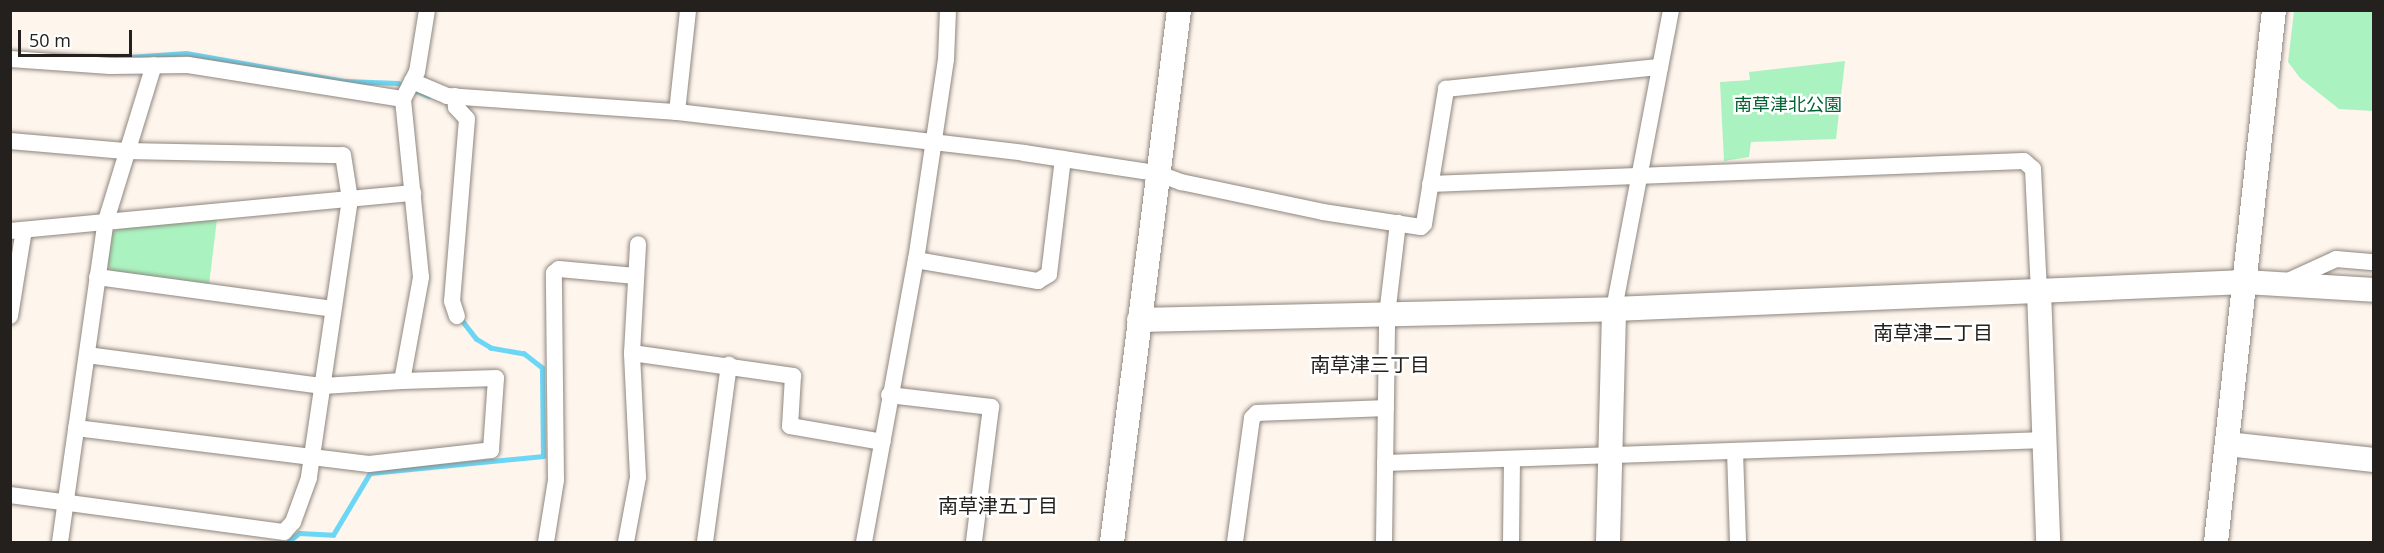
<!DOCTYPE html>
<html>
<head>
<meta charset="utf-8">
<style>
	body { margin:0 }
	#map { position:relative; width:2384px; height:553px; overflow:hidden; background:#fef5ed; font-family:"Open Sans","Noto Sans JP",sans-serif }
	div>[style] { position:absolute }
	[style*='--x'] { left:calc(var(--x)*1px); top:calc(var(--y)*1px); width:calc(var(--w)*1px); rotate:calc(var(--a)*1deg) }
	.green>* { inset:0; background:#aaf3c0 }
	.stream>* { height:4.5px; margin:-2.25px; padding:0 2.25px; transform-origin:2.25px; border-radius:2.25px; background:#6cd6f6 }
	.roads { filter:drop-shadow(0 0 2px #8e867e) drop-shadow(0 0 2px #8e867e) }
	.street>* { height:16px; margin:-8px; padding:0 8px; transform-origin:8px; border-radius:8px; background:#fff }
	.secondary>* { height:24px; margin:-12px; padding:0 12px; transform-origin:12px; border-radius:12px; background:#fff }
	span { translate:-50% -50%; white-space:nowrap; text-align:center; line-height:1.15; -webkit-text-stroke:5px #fff; paint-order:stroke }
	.park-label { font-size:18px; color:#026233 }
	.neighbourhood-label { font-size:20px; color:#23201d }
	.frame { position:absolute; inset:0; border:12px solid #23201d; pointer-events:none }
	.scale { position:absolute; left:18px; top:30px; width:114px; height:27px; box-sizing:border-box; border:3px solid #23201d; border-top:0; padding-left:8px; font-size:18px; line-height:21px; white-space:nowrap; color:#23201d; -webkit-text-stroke:4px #fff; paint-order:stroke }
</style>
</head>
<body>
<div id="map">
	<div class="green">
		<div style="clip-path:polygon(2294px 11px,2373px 11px,2373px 111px,2339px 109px,2300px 78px,2288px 62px)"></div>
		<div style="clip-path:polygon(1845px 61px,1836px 139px,1751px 142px,1749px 157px,1724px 161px,1720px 82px,1750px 80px,1749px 72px)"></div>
		<div style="clip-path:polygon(217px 219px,209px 285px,112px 271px,106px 263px,111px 233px,124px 227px)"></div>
	</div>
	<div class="stream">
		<div style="--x:115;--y:58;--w:71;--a:-4"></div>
		<div style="--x:186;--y:53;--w:160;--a:10"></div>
		<div style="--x:344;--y:81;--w:54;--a:2.1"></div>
		<div style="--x:398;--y:83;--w:33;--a:23"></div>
		<div style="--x:288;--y:542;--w:14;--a:-39"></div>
		<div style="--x:299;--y:533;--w:34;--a:3"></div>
		<div style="--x:333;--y:535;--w:72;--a:-59.2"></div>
		<div style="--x:370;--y:473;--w:174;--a:-5.6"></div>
		<div style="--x:543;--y:456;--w:88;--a:-90.7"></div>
		<div style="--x:542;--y:368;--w:23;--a:-142"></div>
		<div style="--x:524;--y:354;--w:34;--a:-170"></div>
		<div style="--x:491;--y:348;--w:17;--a:-149"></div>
		<div style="--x:476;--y:339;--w:28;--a:-128"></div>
	</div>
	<div class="roads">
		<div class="street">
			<div style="--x:10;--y:59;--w:100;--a:4"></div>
			<div style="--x:110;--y:66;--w:78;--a:-0.7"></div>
			<div style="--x:188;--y:65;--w:218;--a:9"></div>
			<div style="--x:412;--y:81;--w:38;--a:23"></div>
			<div style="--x:447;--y:96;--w:231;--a:4"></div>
			<div style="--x:677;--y:112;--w:349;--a:6.7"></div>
			<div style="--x:1024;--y:153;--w:134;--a:8.6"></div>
			<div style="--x:1157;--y:173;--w:26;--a:21"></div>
			<div style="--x:1181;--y:182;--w:145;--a:11.9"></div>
			<div style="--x:1323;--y:212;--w:99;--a:8.7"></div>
			<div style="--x:1421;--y:227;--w:4;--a:-45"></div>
			<div style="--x:1424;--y:224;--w:137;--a:-80.7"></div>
			<div style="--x:1446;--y:89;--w:215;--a:-5.9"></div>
			<div style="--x:455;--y:96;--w:11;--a:85"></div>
			<div style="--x:456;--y:107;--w:16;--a:47"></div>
			<div style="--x:467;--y:119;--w:183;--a:94.7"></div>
			<div style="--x:452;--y:301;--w:16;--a:72"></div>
			<div style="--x:677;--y:112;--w:103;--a:-83.8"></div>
			<div style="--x:10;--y:141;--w:115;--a:5"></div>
			<div style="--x:125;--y:151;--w:218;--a:1.1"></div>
			<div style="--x:343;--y:155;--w:45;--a:81"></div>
			<div style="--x:350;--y:199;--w:282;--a:98.4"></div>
			<div style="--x:309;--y:478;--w:47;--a:110"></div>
			<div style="--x:293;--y:522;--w:13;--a:132"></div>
			<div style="--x:284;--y:532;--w:276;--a:-172.3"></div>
			<div style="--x:1430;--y:184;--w:594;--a:-2.22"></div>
			<div style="--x:2024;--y:161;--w:12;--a:42"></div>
			<div style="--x:2033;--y:169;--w:122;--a:87.2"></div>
			<div style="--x:10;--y:231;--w:405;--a:-5.4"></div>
			<div style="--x:916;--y:260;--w:124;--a:9.8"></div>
			<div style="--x:1038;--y:281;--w:13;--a:-32"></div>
			<div style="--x:1049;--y:274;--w:116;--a:-83.1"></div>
			<div style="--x:97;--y:277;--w:238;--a:7.7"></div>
			<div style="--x:2288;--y:281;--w:53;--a:-24.6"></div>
			<div style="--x:2336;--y:259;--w:38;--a:5"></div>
			<div style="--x:1614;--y:309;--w:304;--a:-79.2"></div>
			<div style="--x:10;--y:316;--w:87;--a:-80.8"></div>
			<div style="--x:632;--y:353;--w:163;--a:8.1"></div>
			<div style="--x:793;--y:376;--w:50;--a:93.4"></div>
			<div style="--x:790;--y:426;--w:94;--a:9.8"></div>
			<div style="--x:87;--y:355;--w:238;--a:7.5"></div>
			<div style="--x:323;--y:386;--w:79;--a:-3.6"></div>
			<div style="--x:402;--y:381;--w:106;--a:-79.6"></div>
			<div style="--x:421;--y:277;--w:179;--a:-95.8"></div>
			<div style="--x:403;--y:99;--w:30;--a:-63"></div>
			<div style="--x:417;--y:72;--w:63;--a:-80.8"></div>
			<div style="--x:889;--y:395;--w:103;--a:6.7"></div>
			<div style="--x:991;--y:407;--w:136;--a:97.2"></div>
			<div style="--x:76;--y:428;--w:295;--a:7"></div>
			<div style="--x:369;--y:464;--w:123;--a:-6.5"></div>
			<div style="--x:491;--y:450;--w:72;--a:-86"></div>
			<div style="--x:496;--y:378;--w:94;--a:178.2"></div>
			<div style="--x:1735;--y:451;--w:91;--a:88.1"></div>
			<div style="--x:1385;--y:463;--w:661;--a:-1.99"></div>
			<div style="--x:60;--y:542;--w:321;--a:-81.9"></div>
			<div style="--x:105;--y:224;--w:166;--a:-72.9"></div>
			<div style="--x:546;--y:542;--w:63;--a:-80.8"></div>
			<div style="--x:556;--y:480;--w:207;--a:-90.6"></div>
			<div style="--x:554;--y:273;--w:6;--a:-39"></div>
			<div style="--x:559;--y:269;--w:77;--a:5.2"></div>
			<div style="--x:626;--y:542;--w:66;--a:-79.5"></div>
			<div style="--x:638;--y:477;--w:124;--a:-92.8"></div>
			<div style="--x:632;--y:353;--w:109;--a:-86.8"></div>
			<div style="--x:705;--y:542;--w:179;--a:-82.3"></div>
			<div style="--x:864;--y:542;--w:287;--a:-79.6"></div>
			<div style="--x:916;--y:260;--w:202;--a:-81.5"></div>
			<div style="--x:946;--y:60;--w:50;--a:-87.7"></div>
			<div style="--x:1235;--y:542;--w:125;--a:-82.2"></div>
			<div style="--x:1252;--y:418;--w:7;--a:-45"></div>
			<div style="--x:1257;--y:413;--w:129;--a:-2.2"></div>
			<div style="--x:1384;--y:542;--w:227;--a:-89.2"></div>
			<div style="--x:1387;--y:315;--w:93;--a:-83.2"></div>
			<div style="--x:1511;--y:542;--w:81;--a:-89.3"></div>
		</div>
		<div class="secondary">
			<div style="--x:2039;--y:291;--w:251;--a:87.9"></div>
			<div style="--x:1139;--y:320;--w:475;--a:-1.3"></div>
			<div style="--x:1614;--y:309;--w:632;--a:-2.45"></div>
			<div style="--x:2245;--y:282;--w:129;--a:3.5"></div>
			<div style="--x:2227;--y:444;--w:148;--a:6.2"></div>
			<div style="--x:1112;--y:542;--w:536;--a:-82.82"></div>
			<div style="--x:1608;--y:542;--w:233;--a:-88.5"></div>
			<div style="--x:2216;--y:542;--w:535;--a:-83.78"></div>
		</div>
	</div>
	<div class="park-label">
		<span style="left:1788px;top:104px">南草津北公園</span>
	</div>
	<div class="neighbourhood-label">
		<span style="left:1933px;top:332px">南草津二丁目</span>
		<span style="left:1370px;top:364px">南草津三丁目</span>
		<span style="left:998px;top:505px">南草津五丁目</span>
	</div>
	<div class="frame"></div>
	<div class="scale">50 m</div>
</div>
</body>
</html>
